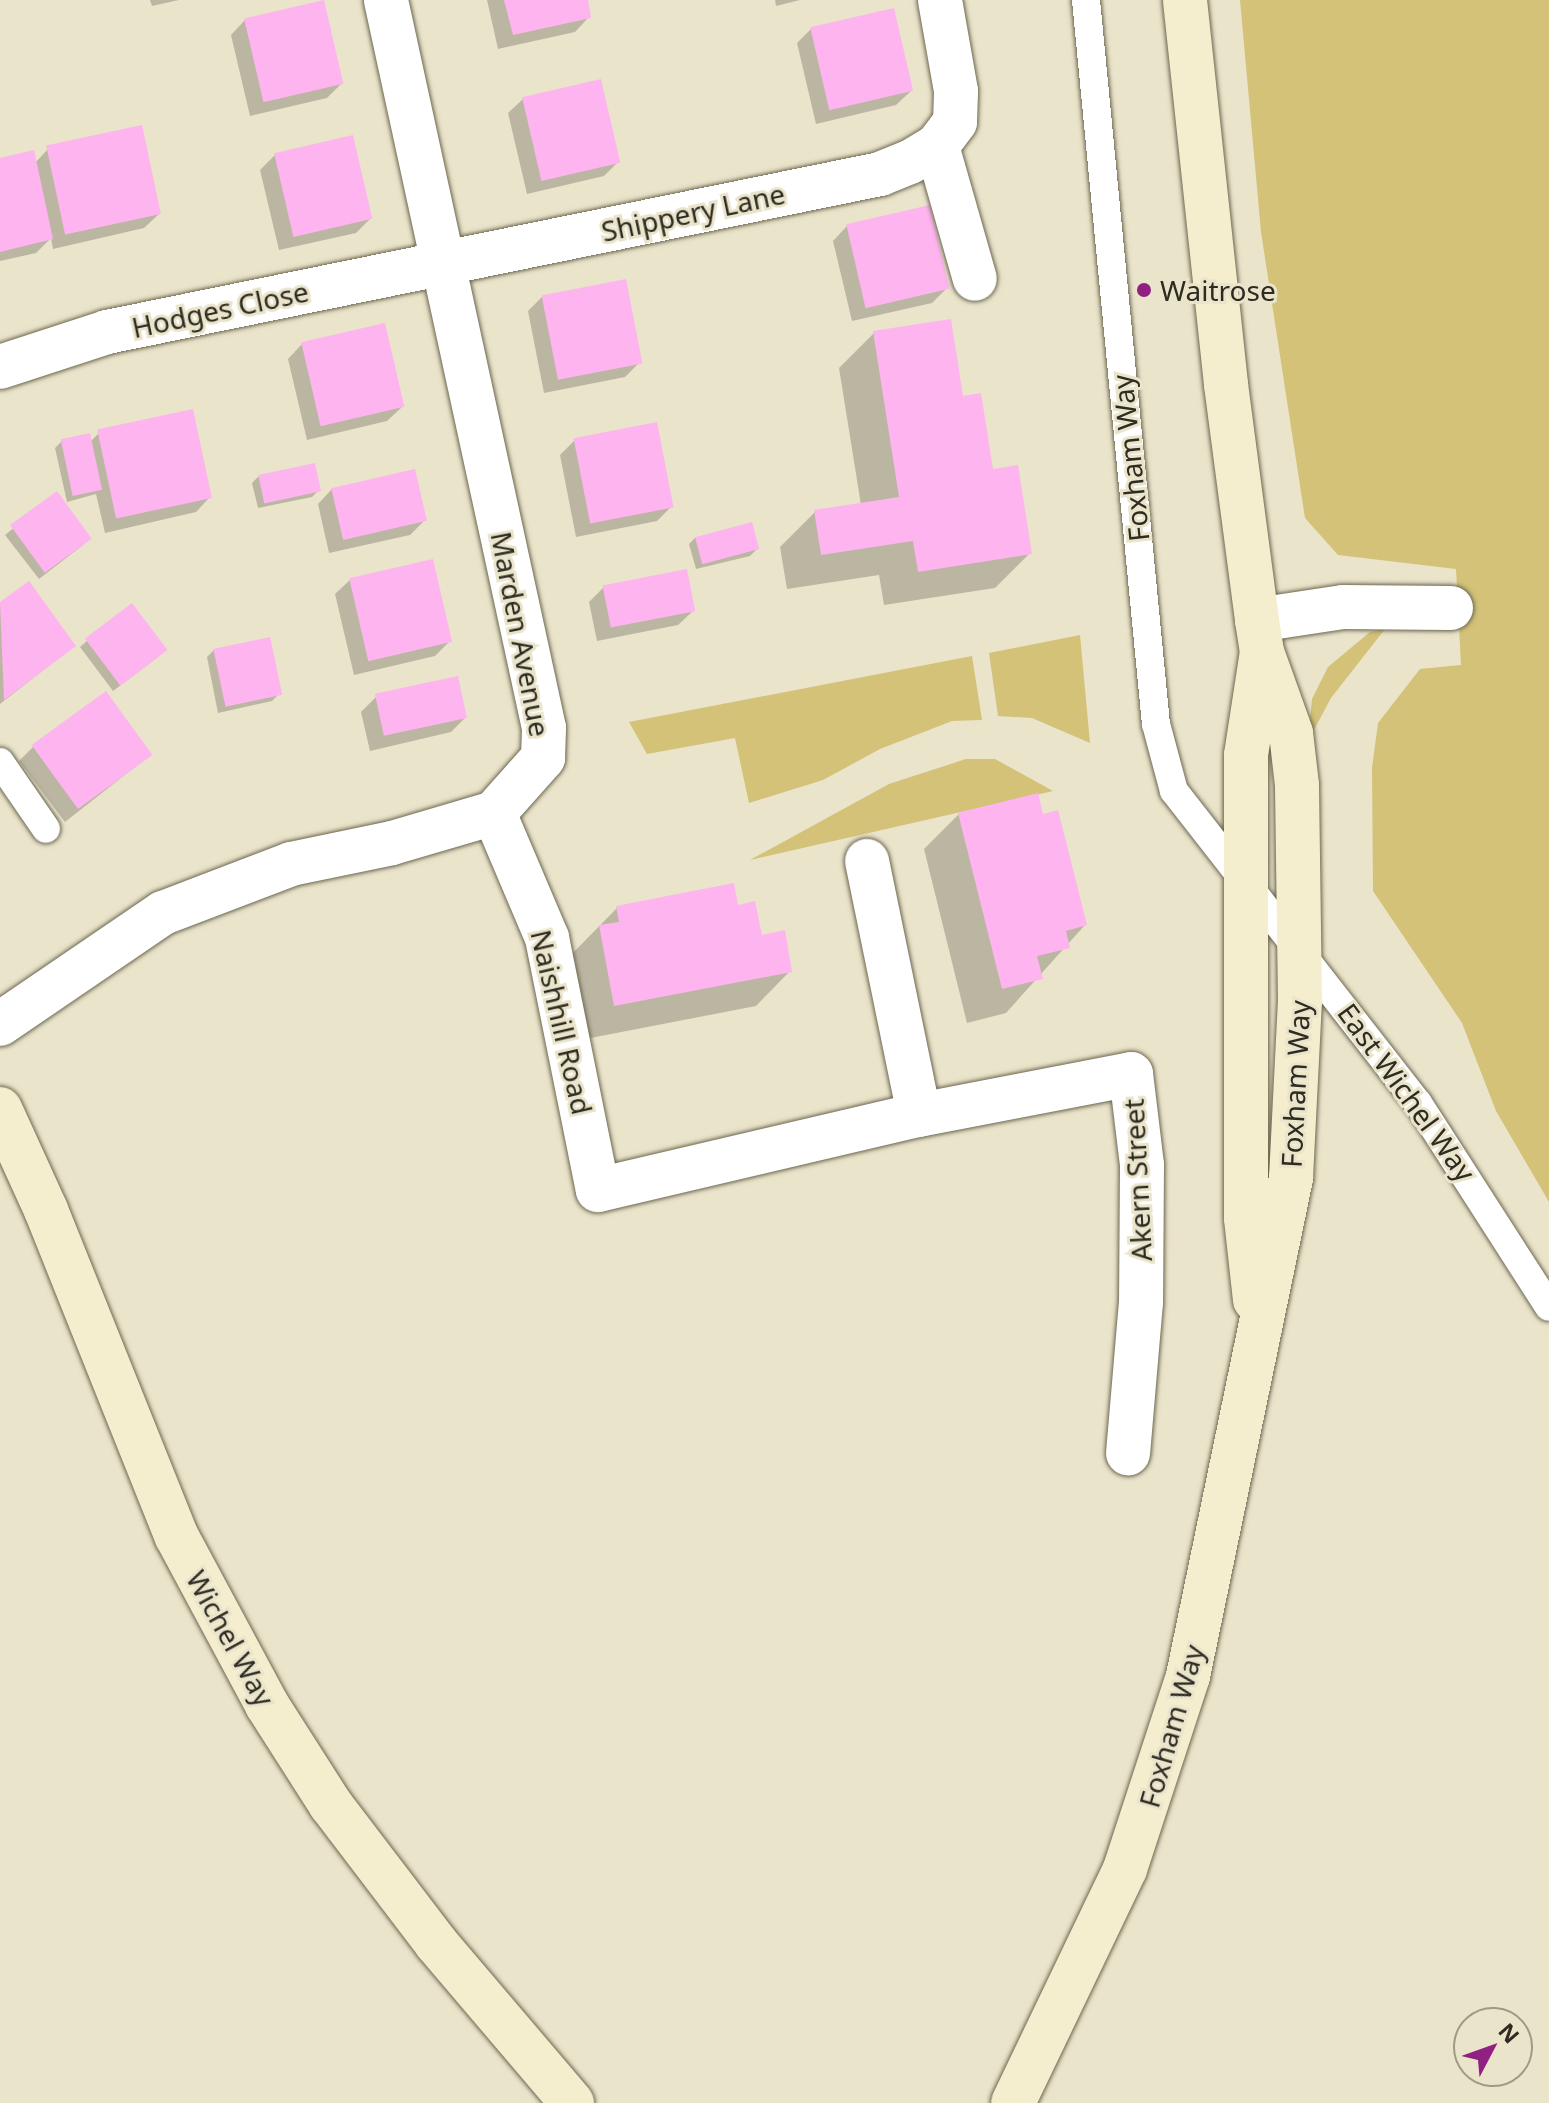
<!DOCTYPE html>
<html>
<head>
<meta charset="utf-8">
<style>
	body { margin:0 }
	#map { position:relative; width:1549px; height:2103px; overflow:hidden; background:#eae4cb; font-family:"Noto Sans",sans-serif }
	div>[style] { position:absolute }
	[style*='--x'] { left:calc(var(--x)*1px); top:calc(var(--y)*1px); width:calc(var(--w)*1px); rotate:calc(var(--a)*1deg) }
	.green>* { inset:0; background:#d3c277 }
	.shadow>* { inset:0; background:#0003 }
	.building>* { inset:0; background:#fdb4ef; transform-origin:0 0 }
	.roads { filter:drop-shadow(0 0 2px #6c6750) drop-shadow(0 0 2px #6c6750) }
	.lane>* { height:28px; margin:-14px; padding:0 14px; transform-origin:14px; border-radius:14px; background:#fff }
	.street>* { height:44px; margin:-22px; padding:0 22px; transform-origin:22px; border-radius:22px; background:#fff }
	.secondary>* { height:44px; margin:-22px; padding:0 22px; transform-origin:22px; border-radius:22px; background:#f5eece }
	.dots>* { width:22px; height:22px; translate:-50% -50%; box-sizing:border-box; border:4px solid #eae4cb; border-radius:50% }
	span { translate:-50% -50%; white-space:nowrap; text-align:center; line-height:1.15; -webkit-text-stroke:6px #eae4cb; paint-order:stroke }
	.street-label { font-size:28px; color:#2d2b22 }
	.poi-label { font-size:28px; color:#2d2b22 }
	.left { translate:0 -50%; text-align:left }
	.north { position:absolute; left:1453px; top:2007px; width:80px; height:80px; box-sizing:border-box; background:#eae4cb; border:2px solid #9e9a87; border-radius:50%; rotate:49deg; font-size:22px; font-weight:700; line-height:32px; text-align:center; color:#2d2b22 }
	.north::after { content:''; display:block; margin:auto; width:28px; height:36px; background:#902183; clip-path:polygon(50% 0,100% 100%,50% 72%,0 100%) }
</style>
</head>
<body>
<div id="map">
	<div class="green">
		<div style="clip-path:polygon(1240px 0,1549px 0,1549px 1202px,1496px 1111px,1462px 1023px,1373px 891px,1372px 768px,1378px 723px,1420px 669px,1461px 665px,1456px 569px,1338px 555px,1305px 518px,1261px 232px)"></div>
		<div style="clip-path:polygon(1385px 629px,1331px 698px,1308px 741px,1312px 699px,1328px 667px,1370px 632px)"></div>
		<div style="clip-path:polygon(1080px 635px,1090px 743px,1032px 718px,998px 716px,989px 653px)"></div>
		<div style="clip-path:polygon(972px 656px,982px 720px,952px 721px,880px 749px,823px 780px,749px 803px,735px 738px,647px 754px,629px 722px)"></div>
		<div style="clip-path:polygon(966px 759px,995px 759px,1053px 791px,750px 860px,889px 784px)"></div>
	</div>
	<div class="shadow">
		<div style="clip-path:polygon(150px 0,179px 0,152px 6px)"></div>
		<div style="clip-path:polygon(487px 0,585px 0,589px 17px,575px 32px,498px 49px)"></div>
		<div style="clip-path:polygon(775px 0,800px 0,776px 6px)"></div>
		<div style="clip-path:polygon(245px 20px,342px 83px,327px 98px,250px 116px,231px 35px)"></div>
		<div style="clip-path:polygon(811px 29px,911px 91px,896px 105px,816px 124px,797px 43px)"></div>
		<div style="clip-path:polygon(523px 99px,618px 162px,604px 176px,527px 194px,508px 113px)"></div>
		<div style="clip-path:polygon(48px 149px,159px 214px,144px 228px,53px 249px,51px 238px,36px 253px,0 261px,0 160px,35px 163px)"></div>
		<div style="clip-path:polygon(275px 155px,371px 218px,356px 233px,279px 250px,260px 170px)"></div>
		<div style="clip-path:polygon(847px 226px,947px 288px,932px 303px,852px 321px,833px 241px)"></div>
		<div style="clip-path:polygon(542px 297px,640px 362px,625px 377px,544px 393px,528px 311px)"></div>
		<div style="clip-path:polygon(874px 333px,961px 398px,1030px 553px,995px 588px,884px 605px,879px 575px,787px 589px,780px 547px,815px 512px,861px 505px,839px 368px)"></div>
		<div style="clip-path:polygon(302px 344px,402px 407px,387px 421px,307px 440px,288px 359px)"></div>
		<div style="clip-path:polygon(99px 433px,210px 497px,196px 512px,105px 533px,96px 494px,67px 502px,55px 448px,62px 441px,90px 442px)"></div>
		<div style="clip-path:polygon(574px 441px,672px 506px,657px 521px,576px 537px,560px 455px)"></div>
		<div style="clip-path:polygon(259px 476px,319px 490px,312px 497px,258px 508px,252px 483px)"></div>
		<div style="clip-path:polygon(332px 489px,424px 521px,410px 535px,329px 553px,318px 504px)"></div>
		<div style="clip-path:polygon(56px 494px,83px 545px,39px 579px,5px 535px)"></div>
		<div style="clip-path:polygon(696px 537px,757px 549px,750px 556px,696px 569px,689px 544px)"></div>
		<div style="clip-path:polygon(350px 580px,449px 642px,435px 656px,354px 675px,335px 594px)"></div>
		<div style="clip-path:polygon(28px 584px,74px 646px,0 704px,0 605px)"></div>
		<div style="clip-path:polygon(604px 587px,693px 611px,678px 625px,597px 641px,589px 602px)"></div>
		<div style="clip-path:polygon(87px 641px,158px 657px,113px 691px,80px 647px)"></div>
		<div style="clip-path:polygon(214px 650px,279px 694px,272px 701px,218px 713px,207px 657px)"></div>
		<div style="clip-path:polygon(376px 697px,465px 718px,451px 732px,370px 751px,361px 712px)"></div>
		<div style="clip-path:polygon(34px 746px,150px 755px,65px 822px,19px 761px)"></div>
		<div style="clip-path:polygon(959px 814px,1042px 816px,1085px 925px,1006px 1013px,967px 1023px,924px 849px)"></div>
		<div style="clip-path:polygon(736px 907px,790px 971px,756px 1006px,580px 1040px,565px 961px,617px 908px)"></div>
	</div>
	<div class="building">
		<div style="left:324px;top:0;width:86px;height:82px;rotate:77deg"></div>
		<div style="clip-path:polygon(504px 0,588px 0,591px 18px,513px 35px)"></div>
		<div style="left:894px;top:8px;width:85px;height:86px;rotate:77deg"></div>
		<div style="left:601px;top:79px;width:86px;height:81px;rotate:77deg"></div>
		<div style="left:142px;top:125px;width:91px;height:98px;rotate:78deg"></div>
		<div style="left:353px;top:135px;width:86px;height:81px;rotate:77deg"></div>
		<div style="clip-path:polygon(34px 150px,53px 239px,0 252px,0 158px)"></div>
		<div style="left:930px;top:205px;width:86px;height:86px;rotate:77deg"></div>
		<div style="left:626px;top:279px;width:86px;height:86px;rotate:79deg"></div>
		<div style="clip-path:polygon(951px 319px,963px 396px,981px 393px,993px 469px,1018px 465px,1032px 554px,918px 572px,913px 541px,821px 555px,814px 510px,899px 497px,873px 331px)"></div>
		<div style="left:385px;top:323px;width:86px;height:86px;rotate:77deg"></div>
		<div style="left:193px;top:409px;width:91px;height:98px;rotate:78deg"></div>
		<div style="left:657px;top:422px;width:87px;height:85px;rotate:79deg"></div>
		<div style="left:90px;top:433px;width:58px;height:30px;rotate:78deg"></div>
		<div style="left:315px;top:463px;width:29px;height:58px;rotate:78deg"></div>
		<div style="left:415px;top:469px;width:53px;height:86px;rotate:77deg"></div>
		<div style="left:57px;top:491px;width:59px;height:58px;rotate:54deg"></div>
		<div style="left:752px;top:522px;width:28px;height:59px;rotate:75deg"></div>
		<div style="left:433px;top:559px;width:85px;height:86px;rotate:77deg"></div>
		<div style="left:687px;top:569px;width:43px;height:86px;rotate:79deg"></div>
		<div style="clip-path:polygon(29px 581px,76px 646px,4px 700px,0 602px)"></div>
		<div style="left:132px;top:603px;width:59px;height:59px;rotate:53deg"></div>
		<div style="left:270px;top:637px;width:59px;height:58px;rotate:78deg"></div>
		<div style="left:458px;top:676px;width:43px;height:85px;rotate:78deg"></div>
		<div style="left:106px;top:691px;width:79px;height:92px;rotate:54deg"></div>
		<div style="clip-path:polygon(1038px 793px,1043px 814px,1058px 810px,1087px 925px,1066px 931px,1070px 948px,1037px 956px,1043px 979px,1002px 989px,958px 813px)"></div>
		<div style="clip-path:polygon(734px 883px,738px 905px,755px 901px,762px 935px,785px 930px,792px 972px,614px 1006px,599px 925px,619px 922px,616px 906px)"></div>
	</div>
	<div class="roads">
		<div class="lane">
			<div style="--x:1086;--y:0;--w:727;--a:84.48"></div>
			<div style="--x:1156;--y:724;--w:69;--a:75"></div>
			<div style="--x:1174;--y:791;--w:396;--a:52"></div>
			<div style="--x:1418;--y:1103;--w:242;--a:57.3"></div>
			<div style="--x:0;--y:762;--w:81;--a:55.5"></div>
		</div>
		<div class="street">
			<div style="--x:937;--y:146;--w:138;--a:74.1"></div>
			<div style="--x:0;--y:367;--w:113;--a:-18.1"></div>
			<div style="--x:107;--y:332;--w:789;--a:-11.55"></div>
			<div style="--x:880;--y:174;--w:32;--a:-22"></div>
			<div style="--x:910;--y:162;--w:31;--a:-31"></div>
			<div style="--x:937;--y:146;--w:30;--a:-53"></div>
			<div style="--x:955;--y:122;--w:31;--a:-88"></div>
			<div style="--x:956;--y:91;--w:92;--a:-100"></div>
			<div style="--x:1257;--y:620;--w:87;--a:-8.6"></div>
			<div style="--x:1343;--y:607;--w:108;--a:0.5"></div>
			<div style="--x:494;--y:813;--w:136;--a:67"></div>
			<div style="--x:547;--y:938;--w:257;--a:78.6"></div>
			<div style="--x:598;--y:1190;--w:330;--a:-13.2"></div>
			<div style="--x:919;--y:1115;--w:216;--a:-10.9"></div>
			<div style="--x:1131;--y:1074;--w:92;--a:83.1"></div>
			<div style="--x:1142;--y:1165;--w:137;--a:90.4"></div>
			<div style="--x:1141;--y:1302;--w:152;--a:94.9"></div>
			<div style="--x:867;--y:861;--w:259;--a:78.4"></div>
			<div style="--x:0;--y:1024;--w:197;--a:-34.3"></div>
			<div style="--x:163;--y:913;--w:137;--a:-20.9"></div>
			<div style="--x:291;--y:864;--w:103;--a:-11.7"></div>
			<div style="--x:392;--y:843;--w:106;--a:-16.4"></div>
			<div style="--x:494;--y:813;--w:74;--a:-48.3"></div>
			<div style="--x:543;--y:758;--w:30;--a:-88"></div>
			<div style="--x:544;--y:728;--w:745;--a:-102.25"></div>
		</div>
		<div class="secondary">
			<div style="--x:0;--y:1109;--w:111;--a:65.5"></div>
			<div style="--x:46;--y:1210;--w:352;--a:68.2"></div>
			<div style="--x:177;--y:1537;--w:191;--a:61.8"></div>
			<div style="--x:267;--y:1705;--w:119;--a:57.4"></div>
			<div style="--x:331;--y:1805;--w:173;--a:52.7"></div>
			<div style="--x:436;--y:1943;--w:210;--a:49.6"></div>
			<div style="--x:1255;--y:1300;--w:82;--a:-96.3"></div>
			<div style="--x:1246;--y:1218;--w:463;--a:-90"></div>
			<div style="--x:1246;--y:755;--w:104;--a:-81.2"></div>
			<div style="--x:1013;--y:2103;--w:259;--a:-64.4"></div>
			<div style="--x:1125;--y:1869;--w:203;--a:-71.9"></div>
			<div style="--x:1188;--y:1676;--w:509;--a:-78.31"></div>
			<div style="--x:1291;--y:1178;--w:177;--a:-87.1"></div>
			<div style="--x:1300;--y:1001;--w:216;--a:-90.8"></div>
			<div style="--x:1297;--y:785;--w:52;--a:-96.6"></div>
			<div style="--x:1291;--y:733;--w:86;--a:-109.7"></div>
			<div style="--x:1262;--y:652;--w:32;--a:-99"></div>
			<div style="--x:1257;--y:620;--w:238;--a:-97.5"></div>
			<div style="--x:1226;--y:384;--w:386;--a:-96.1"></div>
		</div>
	</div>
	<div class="dots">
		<div style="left:1144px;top:290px;background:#902183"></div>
	</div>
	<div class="street-label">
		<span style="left:693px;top:212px;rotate:-12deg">Shippery Lane</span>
		<span style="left:220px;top:309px;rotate:-12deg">Hodges Close</span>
		<span style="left:1130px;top:458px;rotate:-96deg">Foxham Way</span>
		<span style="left:521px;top:634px;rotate:79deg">Marden Avenue</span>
		<span style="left:562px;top:1022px;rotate:77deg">Naishhill Road</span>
		<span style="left:1295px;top:1084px;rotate:-87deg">Foxham Way</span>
		<span style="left:1407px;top:1092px;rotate:54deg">East Wichel Way</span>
		<span style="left:1137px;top:1180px;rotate:-93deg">Akern Street</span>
		<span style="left:231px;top:1638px;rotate:61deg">Wichel Way</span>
		<span style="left:1171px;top:1726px;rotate:-74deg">Foxham Way</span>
	</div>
	<div class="poi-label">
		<span class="left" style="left:1160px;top:290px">Waitrose</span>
	</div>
	<div class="north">N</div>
</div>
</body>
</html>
